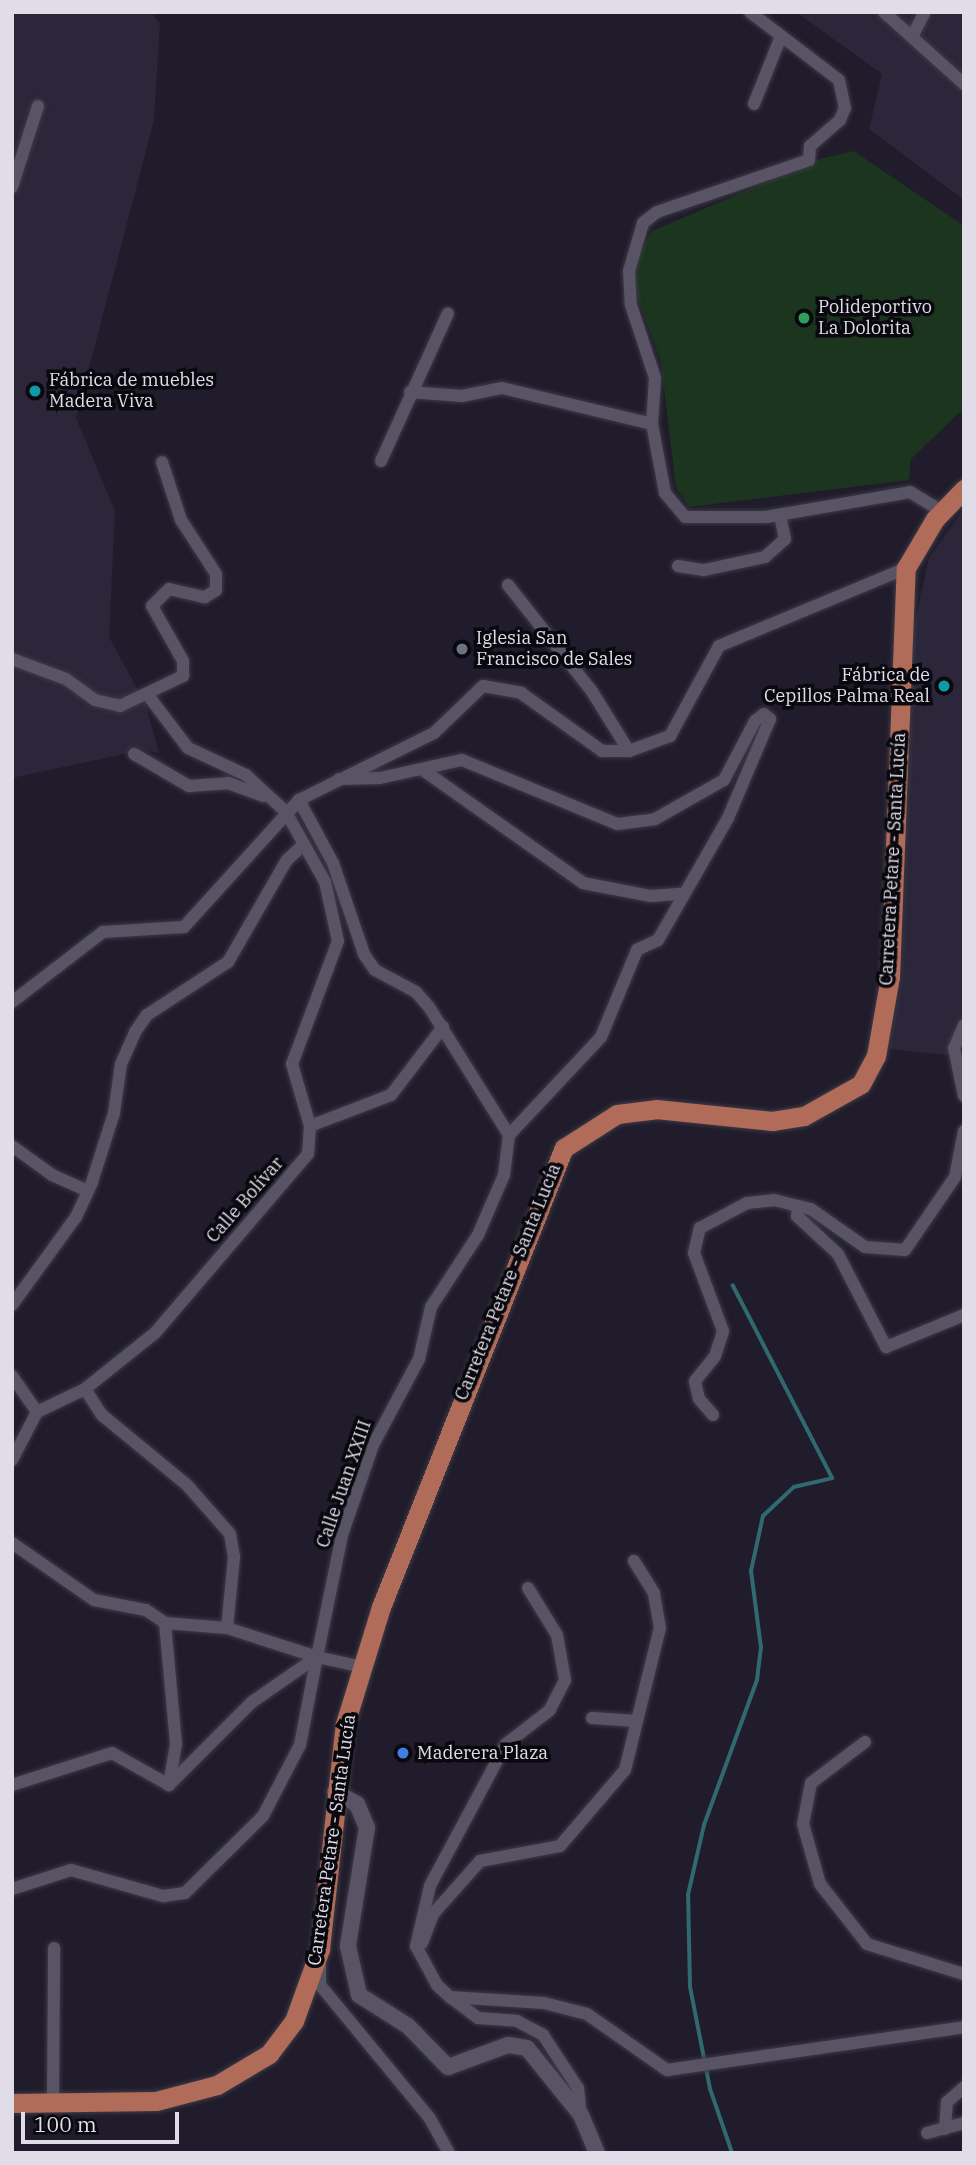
<!DOCTYPE html>
<html>
<head>
<meta charset="utf-8">
<style>
	body { margin:0 }
	#map { position:relative; width:976px; height:2165px; overflow:hidden; background:#201c2b; font-family:"IBM Plex Serif",serif }
	div>[style] { position:absolute }
	[style*='--x'] { left:calc(var(--x)*1px); top:calc(var(--y)*1px); width:calc(var(--w)*1px); rotate:calc(var(--a)*1deg) }
	.built>* { inset:0; background:#2b263a }
	.green>* { inset:0; background:#1b351f }
	.stream>* { height:3.5px; margin:-1.75px; padding:0 1.75px; transform-origin:1.75px; border-radius:1.75px; background:#306a70 }
	.roads { filter:drop-shadow(0 0 2px #3d3a46) drop-shadow(0 0 2px #3d3a46) }
	.minor>* { height:12px; margin:-6px; padding:0 6px; transform-origin:6px; border-radius:6px; background:#585465 }
	.tertiary>* { height:16px; margin:-8px; padding:0 8px; transform-origin:8px; border-radius:8px; background:#585465 }
	.primary>* { height:19px; margin:-9.5px; padding:0 9.5px; transform-origin:9.5px; border-radius:9.5px; background:#b06c59 }
	.dots>* { width:19px; height:19px; translate:-50% -50%; box-sizing:border-box; border:4px solid #09080e; border-radius:50% }
	span { translate:-50% -50%; white-space:nowrap; text-align:center; line-height:1.15; -webkit-text-stroke:7px #09080e; paint-order:stroke }
	.poi-label { font-size:18px; color:#e0dde8 }
	.left { translate:0 -50%; text-align:left }
	.right { translate:-100% -50%; text-align:right }
	.street-label { font-size:18px; color:#e0dde8 }
	.frame { position:absolute; inset:0; border:14px solid #e0dde8; pointer-events:none }
	.scale { position:absolute; left:21px; top:2112px; width:158px; height:32px; box-sizing:border-box; border:4px solid #e0dde8; border-top:0; padding-left:9px; font-size:21px; line-height:24px; white-space:nowrap; color:#e0dde8; -webkit-text-stroke:5px #09080e; paint-order:stroke }
</style>
</head>
<body>
<div id="map">
	<div class="built">
		<div style="clip-path:polygon(12px 12px,151px 12px,160px 24px,154px 120px,76px 418px,115px 511px,109px 637px,146px 705px,159px 753px,143px 750px,12px 778px)"></div>
		<div style="clip-path:polygon(796px 12px,964px 12px,964px 200px,869px 129px,882px 74px)"></div>
		<div style="clip-path:polygon(964px 508px,964px 1021px,956px 1056px,888px 1049px,902px 977px,914px 626px,929px 558px)"></div>
	</div>
	<div class="green">
		<div style="clip-path:polygon(854px 151px,964px 226px,964px 408px,911px 459px,909px 480px,689px 507px,676px 488px,661px 362px,629px 274px,652px 231px,823px 158px)"></div>
	</div>
	<div class="stream">
		<div style="--x:732;--y:2153;--w:68;--a:-109"></div>
		<div style="--x:710;--y:2089;--w:104;--a:-101.1"></div>
		<div style="--x:690;--y:1987;--w:92;--a:-91.2"></div>
		<div style="--x:688;--y:1895;--w:72;--a:-77.1"></div>
		<div style="--x:704;--y:1825;--w:154;--a:-69.9"></div>
		<div style="--x:757;--y:1680;--w:32;--a:-83"></div>
		<div style="--x:761;--y:1648;--w:78;--a:-97.4"></div>
		<div style="--x:751;--y:1571;--w:56;--a:-77.7"></div>
		<div style="--x:763;--y:1516;--w:42;--a:-43.1"></div>
		<div style="--x:794;--y:1487;--w:39;--a:-13"></div>
		<div style="--x:832;--y:1478;--w:216;--a:-117.3"></div>
	</div>
	<div class="roads">
		<div class="minor">
			<div style="--x:750;--y:12;--w:112;--a:37.4"></div>
			<div style="--x:839;--y:80;--w:29;--a:78"></div>
			<div style="--x:845;--y:108;--w:13;--a:113"></div>
			<div style="--x:840;--y:120;--w:40;--a:139"></div>
			<div style="--x:810;--y:146;--w:14;--a:94"></div>
			<div style="--x:809;--y:160;--w:161;--a:161.1"></div>
			<div style="--x:657;--y:212;--w:18;--a:142"></div>
			<div style="--x:643;--y:223;--w:50;--a:106.3"></div>
			<div style="--x:629;--y:271;--w:34;--a:87"></div>
			<div style="--x:631;--y:305;--w:77;--a:71.8"></div>
			<div style="--x:655;--y:378;--w:46;--a:93.7"></div>
			<div style="--x:652;--y:424;--w:70;--a:79.3"></div>
			<div style="--x:665;--y:493;--w:31;--a:50"></div>
			<div style="--x:685;--y:517;--w:81;--a:0"></div>
			<div style="--x:766;--y:517;--w:146;--a:-9.8"></div>
			<div style="--x:910;--y:492;--w:37;--a:31"></div>
			<div style="--x:884;--y:12;--w:108;--a:42"></div>
			<div style="--x:912;--y:37;--w:28;--a:-63"></div>
			<div style="--x:754;--y:104;--w:73;--a:-68.3"></div>
			<div style="--x:12;--y:187;--w:85;--a:-72.2"></div>
			<div style="--x:410;--y:392;--w:52;--a:4.4"></div>
			<div style="--x:462;--y:396;--w:41;--a:-11.3"></div>
			<div style="--x:502;--y:388;--w:154;--a:13.5"></div>
			<div style="--x:381;--y:461;--w:162;--a:-65.6"></div>
			<div style="--x:678;--y:566;--w:26;--a:9"></div>
			<div style="--x:704;--y:570;--w:62;--a:-12"></div>
			<div style="--x:765;--y:557;--w:27;--a:-42"></div>
			<div style="--x:785;--y:539;--w:25;--a:-102"></div>
			<div style="--x:508;--y:585;--w:134;--a:51.7"></div>
			<div style="--x:591;--y:690;--w:72;--a:58.1"></div>
			<div style="--x:12;--y:659;--w:58;--a:20.3"></div>
			<div style="--x:66;--y:679;--w:36;--a:36"></div>
			<div style="--x:95;--y:700;--w:26;--a:13"></div>
			<div style="--x:120;--y:706;--w:70;--a:-25.5"></div>
			<div style="--x:183;--y:676;--w:15;--a:-90"></div>
			<div style="--x:183;--y:661;--w:63;--a:-119.4"></div>
			<div style="--x:152;--y:606;--w:24;--a:-45"></div>
			<div style="--x:169;--y:589;--w:37;--a:13"></div>
			<div style="--x:205;--y:597;--w:13;--a:-32"></div>
			<div style="--x:216;--y:590;--w:16;--a:-90"></div>
			<div style="--x:216;--y:574;--w:64;--a:-122.9"></div>
			<div style="--x:181;--y:520;--w:61;--a:-108.1"></div>
			<div style="--x:134;--y:754;--w:64;--a:30.2"></div>
			<div style="--x:189;--y:786;--w:39;--a:-4"></div>
			<div style="--x:228;--y:783;--w:38;--a:20"></div>
			<div style="--x:423;--y:770;--w:196;--a:35.2"></div>
			<div style="--x:583;--y:883;--w:68;--a:11"></div>
			<div style="--x:650;--y:896;--w:31;--a:-4"></div>
			<div style="--x:339;--y:779;--w:41;--a:-1.4"></div>
			<div style="--x:380;--y:778;--w:84;--a:-12.4"></div>
			<div style="--x:462;--y:760;--w:168;--a:22.4"></div>
			<div style="--x:617;--y:824;--w:38;--a:-7"></div>
			<div style="--x:655;--y:819;--w:79;--a:-29.5"></div>
			<div style="--x:724;--y:780;--w:67;--a:-62.3"></div>
			<div style="--x:755;--y:721;--w:11;--a:-38"></div>
			<div style="--x:764;--y:714;--w:8;--a:40"></div>
			<div style="--x:770;--y:719;--w:108;--a:113"></div>
			<div style="--x:728;--y:818;--w:141;--a:119.8"></div>
			<div style="--x:658;--y:940;--w:23;--a:155"></div>
			<div style="--x:637;--y:950;--w:94;--a:112.5"></div>
			<div style="--x:601;--y:1037;--w:134;--a:133.2"></div>
			<div style="--x:12;--y:1002;--w:115;--a:-37.6"></div>
			<div style="--x:103;--y:932;--w:81;--a:-3.5"></div>
			<div style="--x:184;--y:927;--w:171;--a:-47.8"></div>
			<div style="--x:299;--y:800;--w:151;--a:-26.4"></div>
			<div style="--x:434;--y:733;--w:68;--a:-43.8"></div>
			<div style="--x:483;--y:686;--w:39;--a:10"></div>
			<div style="--x:521;--y:693;--w:100;--a:35.6"></div>
			<div style="--x:602;--y:751;--w:27;--a:0"></div>
			<div style="--x:629;--y:751;--w:44;--a:-20.1"></div>
			<div style="--x:670;--y:736;--w:102;--a:-61.4"></div>
			<div style="--x:719;--y:646;--w:203;--a:-22.6"></div>
			<div style="--x:964;--y:1025;--w:25;--a:113"></div>
			<div style="--x:954;--y:1048;--w:49;--a:78.2"></div>
			<div style="--x:310;--y:1126;--w:87;--a:-20.9"></div>
			<div style="--x:391;--y:1095;--w:86;--a:-52.6"></div>
			<div style="--x:964;--y:1131;--w:47;--a:101.1"></div>
			<div style="--x:955;--y:1177;--w:88;--a:124.4"></div>
			<div style="--x:905;--y:1250;--w:40;--a:-175.7"></div>
			<div style="--x:865;--y:1247;--w:66;--a:-144.9"></div>
			<div style="--x:811;--y:1209;--w:13;--a:-167"></div>
			<div style="--x:798;--y:1206;--w:10;--a:96"></div>
			<div style="--x:797;--y:1216;--w:56;--a:42.8"></div>
			<div style="--x:838;--y:1254;--w:105;--a:62.7"></div>
			<div style="--x:886;--y:1347;--w:84;--a:-22.3"></div>
			<div style="--x:12;--y:1146;--w:49;--a:35.9"></div>
			<div style="--x:52;--y:1175;--w:39;--a:24"></div>
			<div style="--x:12;--y:1305;--w:109;--a:-54"></div>
			<div style="--x:76;--y:1217;--w:38;--a:-65"></div>
			<div style="--x:92;--y:1182;--w:72;--a:-72.3"></div>
			<div style="--x:114;--y:1113;--w:49;--a:-81.9"></div>
			<div style="--x:121;--y:1064;--w:35;--a:-66"></div>
			<div style="--x:135;--y:1032;--w:21;--a:-55"></div>
			<div style="--x:147;--y:1015;--w:97;--a:-33.2"></div>
			<div style="--x:228;--y:962;--w:118;--a:-60"></div>
			<div style="--x:287;--y:860;--w:22;--a:-43"></div>
			<div style="--x:12;--y:1376;--w:44;--a:55.2"></div>
			<div style="--x:85;--y:1389;--w:31;--a:57"></div>
			<div style="--x:102;--y:1415;--w:110;--a:39.5"></div>
			<div style="--x:187;--y:1485;--w:65;--a:48.7"></div>
			<div style="--x:230;--y:1534;--w:23;--a:80"></div>
			<div style="--x:234;--y:1557;--w:71;--a:95.6"></div>
			<div style="--x:713;--y:1415;--w:21;--a:-131"></div>
			<div style="--x:699;--y:1399;--w:18;--a:-103"></div>
			<div style="--x:695;--y:1381;--w:32;--a:-51"></div>
			<div style="--x:715;--y:1356;--w:26;--a:-72"></div>
			<div style="--x:723;--y:1331;--w:83;--a:-110.4"></div>
			<div style="--x:694;--y:1253;--w:26;--a:-77"></div>
			<div style="--x:700;--y:1228;--w:53;--a:-28"></div>
			<div style="--x:747;--y:1203;--w:27;--a:-6"></div>
			<div style="--x:774;--y:1200;--w:25;--a:14"></div>
			<div style="--x:12;--y:1460;--w:54;--a:-62.5"></div>
			<div style="--x:37;--y:1412;--w:53;--a:-25.6"></div>
			<div style="--x:85;--y:1389;--w:90;--a:-38.7"></div>
			<div style="--x:155;--y:1333;--w:235;--a:-49.5"></div>
			<div style="--x:308;--y:1154;--w:28;--a:-86"></div>
			<div style="--x:310;--y:1126;--w:65;--a:-106.2"></div>
			<div style="--x:292;--y:1064;--w:131;--a:-69.5"></div>
			<div style="--x:338;--y:941;--w:60;--a:-102.4"></div>
			<div style="--x:325;--y:882;--w:80;--a:-119.1"></div>
			<div style="--x:286;--y:812;--w:54;--a:-137.2"></div>
			<div style="--x:246;--y:775;--w:64;--a:-155"></div>
			<div style="--x:188;--y:748;--w:68;--a:-127.2"></div>
			<div style="--x:12;--y:1543;--w:100;--a:34.8"></div>
			<div style="--x:94;--y:1600;--w:53;--a:10.9"></div>
			<div style="--x:146;--y:1610;--w:23;--a:34"></div>
			<div style="--x:165;--y:1623;--w:121;--a:84.8"></div>
			<div style="--x:176;--y:1744;--w:42;--a:99.7"></div>
			<div style="--x:528;--y:1588;--w:55;--a:58.3"></div>
			<div style="--x:557;--y:1635;--w:46;--a:79.9"></div>
			<div style="--x:565;--y:1680;--w:34;--a:117"></div>
			<div style="--x:550;--y:1710;--w:56;--a:142.3"></div>
			<div style="--x:506;--y:1744;--w:161;--a:118.2"></div>
			<div style="--x:430;--y:1886;--w:62;--a:103.1"></div>
			<div style="--x:416;--y:1946;--w:44;--a:61.7"></div>
			<div style="--x:437;--y:1985;--w:18;--a:43"></div>
			<div style="--x:450;--y:1997;--w:94;--a:3.7"></div>
			<div style="--x:544;--y:2003;--w:44;--a:14.3"></div>
			<div style="--x:587;--y:2014;--w:98;--a:35"></div>
			<div style="--x:667;--y:2070;--w:300;--a:-8.2"></div>
			<div style="--x:165;--y:1623;--w:62;--a:4.6"></div>
			<div style="--x:227;--y:1628;--w:95;--a:17.9"></div>
			<div style="--x:592;--y:1718;--w:45;--a:3.8"></div>
			<div style="--x:865;--y:1742;--w:68;--a:142.8"></div>
			<div style="--x:811;--y:1783;--w:42;--a:101"></div>
			<div style="--x:803;--y:1824;--w:62;--a:74.2"></div>
			<div style="--x:820;--y:1884;--w:76;--a:51.9"></div>
			<div style="--x:867;--y:1944;--w:102;--a:17.2"></div>
			<div style="--x:12;--y:1785;--w:105;--a:-17.7"></div>
			<div style="--x:112;--y:1753;--w:65;--a:29.3"></div>
			<div style="--x:169;--y:1785;--w:117;--a:-45"></div>
			<div style="--x:252;--y:1702;--w:79;--a:-34.7"></div>
			<div style="--x:317;--y:1657;--w:125;--a:-78.4"></div>
			<div style="--x:342;--y:1535;--w:95;--a:-71"></div>
			<div style="--x:373;--y:1445;--w:98;--a:-61.9"></div>
			<div style="--x:419;--y:1359;--w:53;--a:-77"></div>
			<div style="--x:431;--y:1307;--w:86;--a:-56.9"></div>
			<div style="--x:478;--y:1235;--w:65;--a:-66.6"></div>
			<div style="--x:504;--y:1175;--w:40;--a:-82.9"></div>
			<div style="--x:509;--y:1135;--w:151;--a:-122"></div>
			<div style="--x:429;--y:1007;--w:20;--a:-131"></div>
			<div style="--x:416;--y:992;--w:47;--a:-151.8"></div>
			<div style="--x:375;--y:970;--w:19;--a:-125"></div>
			<div style="--x:364;--y:954;--w:96;--a:-108.8"></div>
			<div style="--x:333;--y:863;--w:72;--a:-118.4"></div>
			<div style="--x:12;--y:1889;--w:62;--a:-17.9"></div>
			<div style="--x:71;--y:1870;--w:96;--a:15.8"></div>
			<div style="--x:163;--y:1896;--w:22;--a:-8"></div>
			<div style="--x:185;--y:1893;--w:110;--a:-44.6"></div>
			<div style="--x:263;--y:1816;--w:80;--a:-62.5"></div>
			<div style="--x:300;--y:1745;--w:90;--a:-79.1"></div>
			<div style="--x:317;--y:1657;--w:47;--a:12.3"></div>
			<div style="--x:422;--y:1943;--w:31;--a:-69"></div>
			<div style="--x:433;--y:1914;--w:71;--a:-48.4"></div>
			<div style="--x:480;--y:1861;--w:81;--a:-10.6"></div>
			<div style="--x:560;--y:1846;--w:100;--a:-49.5"></div>
			<div style="--x:625;--y:1770;--w:146;--a:-76.2"></div>
			<div style="--x:660;--y:1628;--w:36;--a:-100"></div>
			<div style="--x:654;--y:1593;--w:38;--a:-122"></div>
			<div style="--x:320;--y:1963;--w:22;--a:90"></div>
			<div style="--x:320;--y:1985;--w:171;--a:50.5"></div>
			<div style="--x:429;--y:2117;--w:41;--a:60.9"></div>
			<div style="--x:450;--y:1997;--w:35;--a:37"></div>
			<div style="--x:478;--y:2018;--w:39;--a:4"></div>
			<div style="--x:517;--y:2021;--w:30;--a:28"></div>
			<div style="--x:543;--y:2035;--w:64;--a:56.6"></div>
			<div style="--x:578;--y:2088;--w:27;--a:84"></div>
			<div style="--x:53;--y:2103;--w:155;--a:-89.6"></div>
			<div style="--x:945;--y:2129;--w:27;--a:-86"></div>
			<div style="--x:947;--y:2102;--w:23;--a:-41"></div>
			<div style="--x:927;--y:2133;--w:38;--a:-15"></div>
		</div>
		<div class="tertiary">
			<div style="--x:335;--y:1792;--w:25;--a:29"></div>
			<div style="--x:357;--y:1804;--w:25;--a:67"></div>
			<div style="--x:367;--y:1827;--w:121;--a:99.1"></div>
			<div style="--x:348;--y:1946;--w:50;--a:77.3"></div>
			<div style="--x:359;--y:1995;--w:58;--a:32.3"></div>
			<div style="--x:408;--y:2026;--w:57;--a:45.7"></div>
			<div style="--x:448;--y:2067;--w:64;--a:-20.1"></div>
			<div style="--x:508;--y:2045;--w:19;--a:9"></div>
			<div style="--x:527;--y:2048;--w:86;--a:51.1"></div>
			<div style="--x:581;--y:2115;--w:41;--a:67.2"></div>
		</div>
		<div class="primary">
			<div style="--x:12;--y:2103;--w:144;--a:-0.8"></div>
			<div style="--x:156;--y:2101;--w:63;--a:-14.7"></div>
			<div style="--x:217;--y:2085;--w:61;--a:-30.8"></div>
			<div style="--x:269;--y:2054;--w:41;--a:-52.9"></div>
			<div style="--x:294;--y:2021;--w:77;--a:-70.1"></div>
			<div style="--x:320;--y:1949;--w:226;--a:-83.7"></div>
			<div style="--x:345;--y:1724;--w:122;--a:-72.9"></div>
			<div style="--x:381;--y:1607;--w:494;--a:-68.3"></div>
			<div style="--x:564;--y:1148;--w:63;--a:-32.7"></div>
			<div style="--x:617;--y:1114;--w:39;--a:-7"></div>
			<div style="--x:656;--y:1109;--w:117;--a:5.9"></div>
			<div style="--x:772;--y:1121;--w:32;--a:-9"></div>
			<div style="--x:804;--y:1116;--w:65;--a:-29.3"></div>
			<div style="--x:861;--y:1084;--w:32;--a:-62"></div>
			<div style="--x:876;--y:1056;--w:80;--a:-80"></div>
			<div style="--x:890;--y:977;--w:409;--a:-87.8"></div>
			<div style="--x:906;--y:568;--w:57;--a:-59.4"></div>
			<div style="--x:935;--y:519;--w:42;--a:-46"></div>
		</div>
	</div>
	<div class="dots">
		<div style="left:804px;top:318px;background:#2e9e5b"></div>
		<div style="left:35px;top:391px;background:#0f9aa8"></div>
		<div style="left:462px;top:649px;background:#6b7280"></div>
		<div style="left:944px;top:686px;background:#0f9aa8"></div>
		<div style="left:403px;top:1753px;background:#3f7fe0"></div>
	</div>
	<div class="poi-label">
		<span class="left" style="left:818px;top:318px">Polideportivo<br>La Dolorita</span>
		<span class="left" style="left:49px;top:391px">Fábrica de muebles<br>Madera Viva</span>
		<span class="left" style="left:476px;top:649px">Iglesia San<br>Francisco de Sales</span>
		<span class="right" style="left:930px;top:686px">Fábrica de<br>Cepillos Palma Real</span>
		<span class="left" style="left:417px;top:1753px">Maderera Plaza</span>
	</div>
	<div class="street-label">
		<span style="left:893px;top:859px;rotate:-87deg">Carretera Petare - Santa Lucía</span>
		<span style="left:245px;top:1200px;rotate:-49deg">Calle Bolívar</span>
		<span style="left:508px;top:1282px;rotate:-68deg">Carretera Petare - Santa Lucía</span>
		<span style="left:344px;top:1484px;rotate:-71deg">Calle Juan XXIII</span>
		<span style="left:332px;top:1840px;rotate:-82deg">Carretera Petare - Santa Lucía</span>
	</div>
	<div class="frame"></div>
	<div class="scale">100 m</div>
</div>
</body>
</html>
